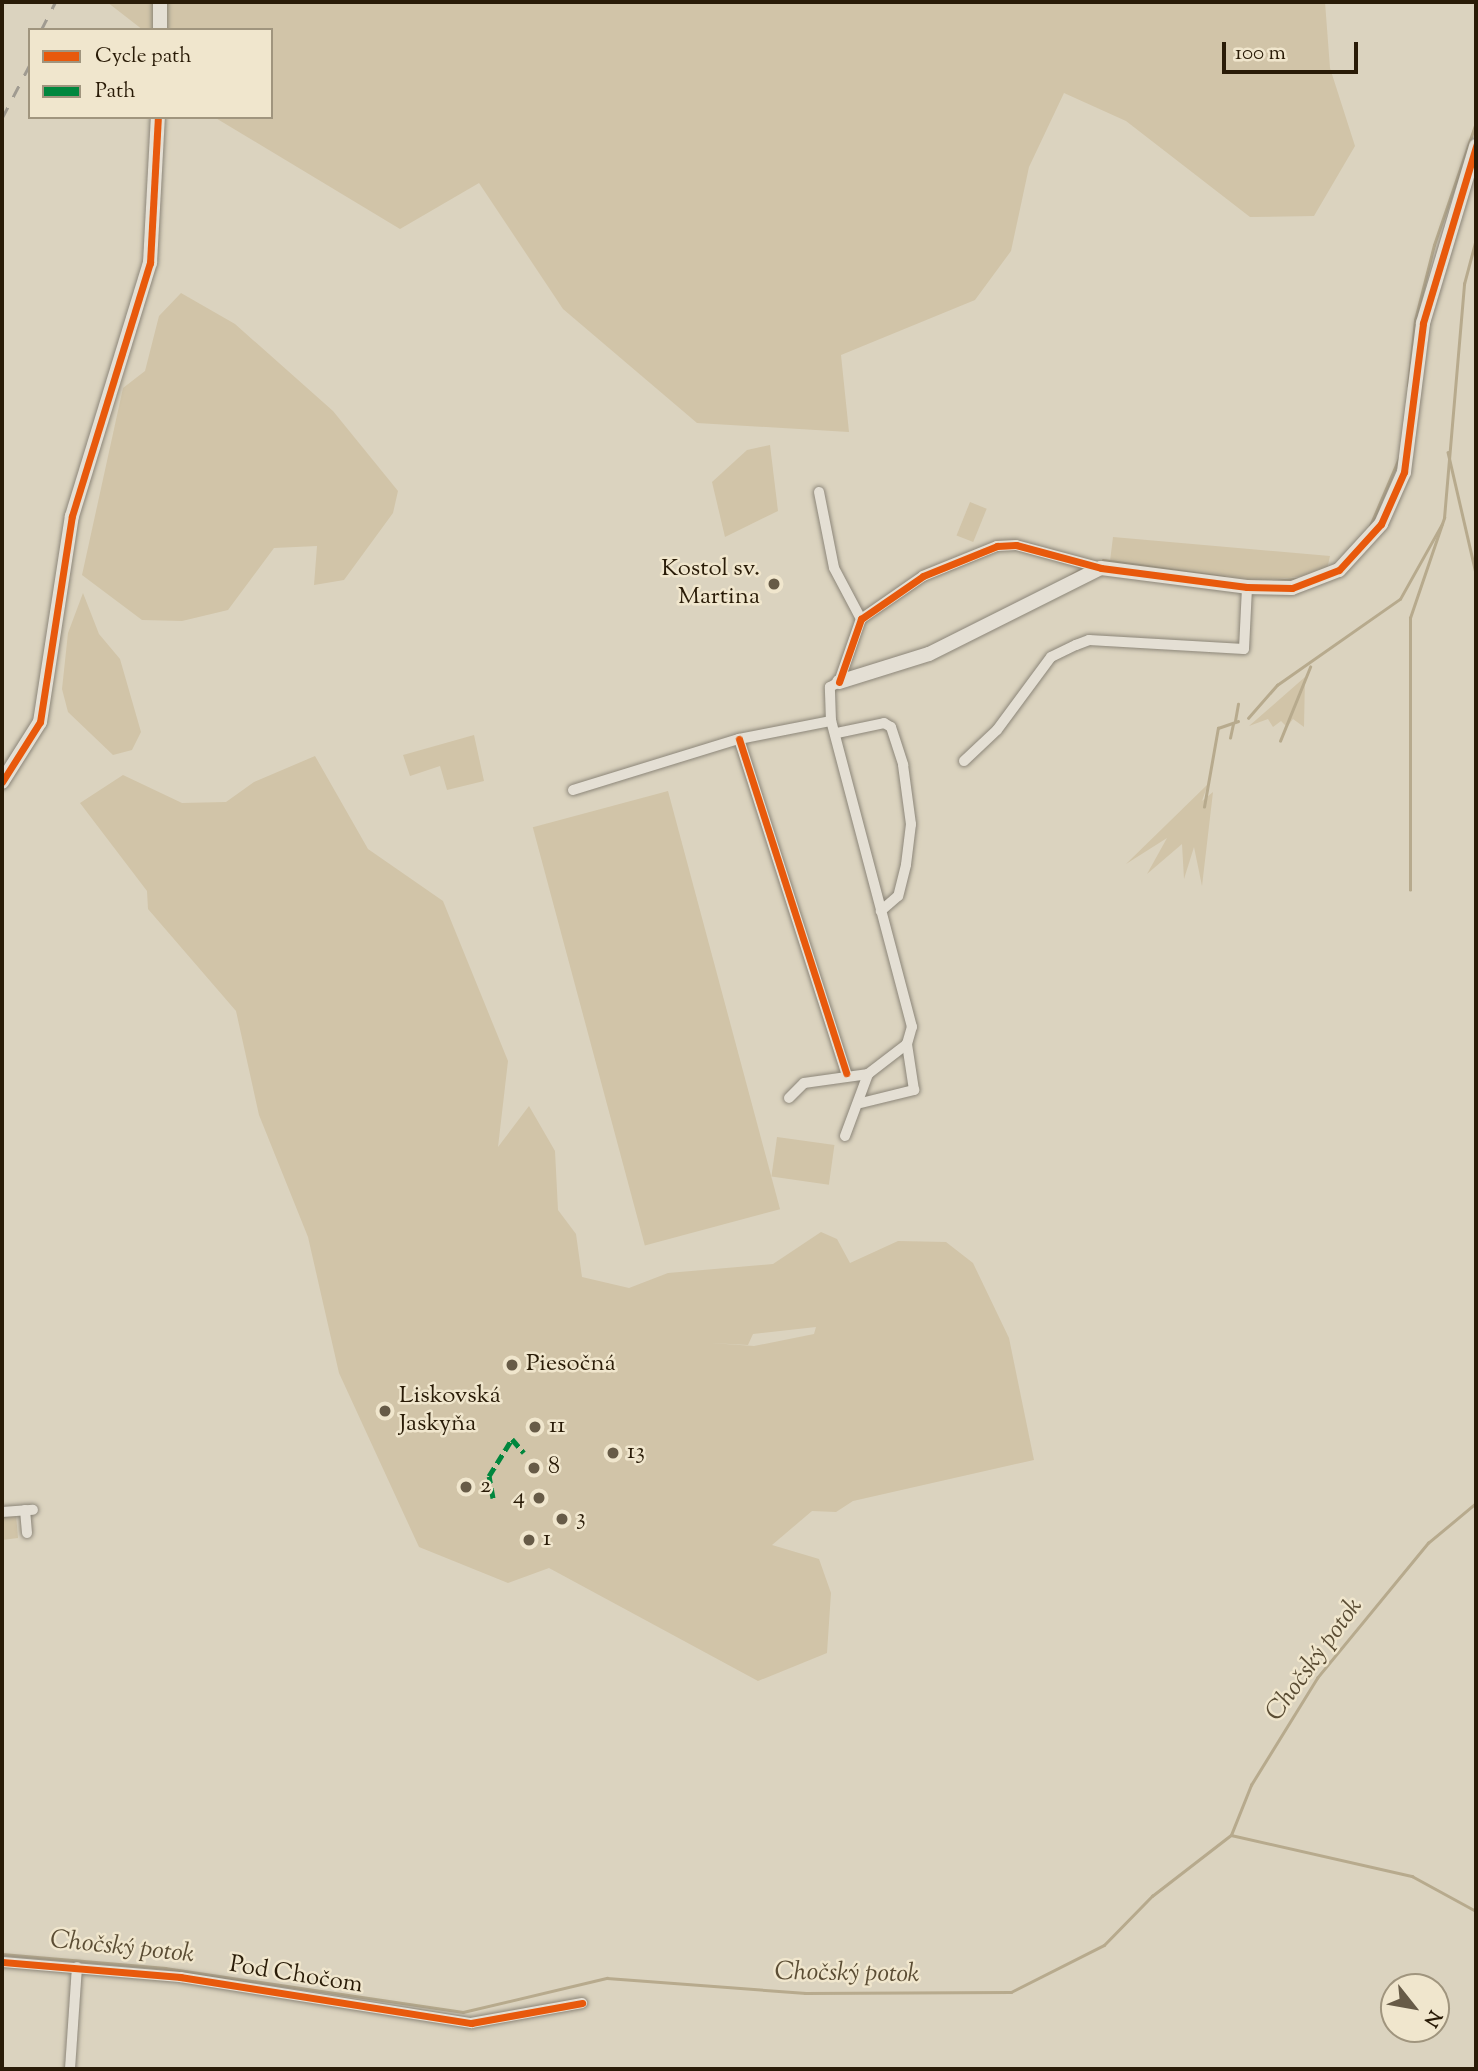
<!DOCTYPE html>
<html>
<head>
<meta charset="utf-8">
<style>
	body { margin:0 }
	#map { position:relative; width:1478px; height:2071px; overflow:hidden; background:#dbd3bf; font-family:"Sorts Mill Goudy",serif }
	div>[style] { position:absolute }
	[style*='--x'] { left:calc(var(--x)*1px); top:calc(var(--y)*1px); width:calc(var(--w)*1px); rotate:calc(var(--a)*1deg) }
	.green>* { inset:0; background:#d1c4a8; transform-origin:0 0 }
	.stream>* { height:2.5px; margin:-1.25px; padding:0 1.25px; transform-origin:1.25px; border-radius:1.25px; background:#b7aa8d }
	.roads { filter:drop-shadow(0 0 2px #8c8679) drop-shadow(0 0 2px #8c8679) }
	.street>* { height:10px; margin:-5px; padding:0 5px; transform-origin:5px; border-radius:5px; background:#e4dfd4 }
	.secondary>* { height:14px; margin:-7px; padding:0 7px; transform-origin:7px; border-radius:7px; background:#e4dfd4 }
	.rail>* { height:2.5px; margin-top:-1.25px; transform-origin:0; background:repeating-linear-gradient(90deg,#a09b91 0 12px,transparent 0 24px) }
	.quiet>* { height:5px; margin-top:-2.5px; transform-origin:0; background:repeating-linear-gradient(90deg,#00873e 0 10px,transparent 0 15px) }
	.cycleway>* { height:7px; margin:-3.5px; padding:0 3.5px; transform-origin:3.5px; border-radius:3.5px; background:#e8590c }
	.dots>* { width:19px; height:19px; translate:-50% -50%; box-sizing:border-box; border:4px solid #f0e6cd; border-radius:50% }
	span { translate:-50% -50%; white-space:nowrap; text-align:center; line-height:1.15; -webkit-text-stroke:5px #f0e6cd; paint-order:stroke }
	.poi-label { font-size:24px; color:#291b07 }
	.right { translate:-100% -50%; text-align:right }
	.left { translate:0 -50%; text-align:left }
	.street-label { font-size:24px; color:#291b07 }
	.water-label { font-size:26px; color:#5b4d34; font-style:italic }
	.frame { position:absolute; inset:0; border:4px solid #291b07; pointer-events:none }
	.legend { position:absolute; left:28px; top:28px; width:245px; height:91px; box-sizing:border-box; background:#f0e6cd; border:2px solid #a0957e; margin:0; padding:9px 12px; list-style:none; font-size:21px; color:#291b07 }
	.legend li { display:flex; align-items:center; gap:14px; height:35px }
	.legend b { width:35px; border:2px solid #a0957e }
	.north { position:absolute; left:1380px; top:1973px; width:70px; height:70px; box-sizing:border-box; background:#f0e6cd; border:2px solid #a0957e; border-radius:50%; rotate:121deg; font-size:19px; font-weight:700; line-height:28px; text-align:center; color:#291b07 }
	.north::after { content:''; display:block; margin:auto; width:24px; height:32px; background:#675b47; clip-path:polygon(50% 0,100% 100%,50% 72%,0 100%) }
	.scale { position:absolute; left:1222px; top:42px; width:136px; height:32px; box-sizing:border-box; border:4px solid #291b07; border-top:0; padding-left:9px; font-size:21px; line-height:24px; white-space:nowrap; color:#291b07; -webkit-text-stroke:5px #f0e6cd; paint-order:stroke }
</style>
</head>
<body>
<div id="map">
	<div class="green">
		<div style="clip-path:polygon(107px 2px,1325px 2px,1330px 68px,1355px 146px,1314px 216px,1250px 217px,1126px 121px,1064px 93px,1029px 167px,1011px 251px,975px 300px,841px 355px,849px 432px,697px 423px,563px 309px,479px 183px,400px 229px,214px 117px,271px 117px,271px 30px,143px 30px)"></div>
		<div style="clip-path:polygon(181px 293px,235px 324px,333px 411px,398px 491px,393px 513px,344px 580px,314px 585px,317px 546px,274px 548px,228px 610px,182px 621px,142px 620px,82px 575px,123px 388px,145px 371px,159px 316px)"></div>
		<div style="clip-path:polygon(770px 445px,778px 511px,725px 537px,712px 482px,747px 450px)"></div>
		<div style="left:970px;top:502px;width:18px;height:36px;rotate:22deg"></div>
		<div style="clip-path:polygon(1113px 537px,1330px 556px,1326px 574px,1243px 583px,1110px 561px)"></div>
		<div style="clip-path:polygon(83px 593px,99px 634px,120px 659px,141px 732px,132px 750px,113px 755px,68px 712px,62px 689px,68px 633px)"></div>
		<div style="clip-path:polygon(1305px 677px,1304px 727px,1293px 719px,1287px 727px,1281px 721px,1273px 727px,1268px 719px,1249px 726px)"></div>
		<div style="clip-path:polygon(474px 735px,484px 781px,447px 790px,440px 766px,410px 776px,403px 755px)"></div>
		<div style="clip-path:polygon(evenodd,315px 756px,368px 849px,443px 901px,508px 1061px,498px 1147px,529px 1106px,555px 1151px,558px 1210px,576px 1234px,582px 1277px,629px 1288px,668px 1273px,773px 1264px,821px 1232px,837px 1239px,850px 1263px,898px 1241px,946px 1242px,973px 1263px,1009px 1338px,1034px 1460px,853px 1501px,836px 1512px,812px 1511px,772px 1545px,819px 1559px,831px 1593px,827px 1653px,758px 1681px,549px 1568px,508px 1583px,419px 1547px,339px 1373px,308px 1237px,259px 1115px,236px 1011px,148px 909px,147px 891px,80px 803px,123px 775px,182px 803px,226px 802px,254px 782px,315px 756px,816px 1327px,814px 1334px,754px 1346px,711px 1343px,748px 1345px,753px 1334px,816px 1327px)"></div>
		<div style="clip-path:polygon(1208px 784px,1202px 801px,1213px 792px,1202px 886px,1194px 847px,1184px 879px,1182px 844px,1147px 874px,1167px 838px,1126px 864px)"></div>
		<div style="left:668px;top:791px;width:433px;height:140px;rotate:75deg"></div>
		<div style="left:777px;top:1137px;width:58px;height:40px;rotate:8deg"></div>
		<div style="clip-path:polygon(16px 1515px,18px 1538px,2px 1540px,2px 1516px)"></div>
	</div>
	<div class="stream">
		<div style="--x:1408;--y:386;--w:66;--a:-83.9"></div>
		<div style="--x:1415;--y:320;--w:77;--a:-75.8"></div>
		<div style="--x:1434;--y:245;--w:130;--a:-71.1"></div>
		<div style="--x:1448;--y:452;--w:124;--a:77"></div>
		<div style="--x:1370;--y:526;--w:74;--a:-66.9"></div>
		<div style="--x:1103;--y:560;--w:122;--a:8"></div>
		<div style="--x:1071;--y:575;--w:14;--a:-30"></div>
		<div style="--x:1273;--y:581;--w:24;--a:-5"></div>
		<div style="--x:1248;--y:718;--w:44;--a:-48.7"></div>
		<div style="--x:1277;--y:685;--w:150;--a:-35"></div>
		<div style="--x:1400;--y:599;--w:86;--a:-60.8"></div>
		<div style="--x:1235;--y:721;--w:17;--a:-80"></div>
		<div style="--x:1230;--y:738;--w:14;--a:-78"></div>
		<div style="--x:1280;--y:741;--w:80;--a:-67.9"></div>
		<div style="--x:1204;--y:807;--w:80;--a:-80"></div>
		<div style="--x:1218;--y:728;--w:21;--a:-19"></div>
		<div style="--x:1410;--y:890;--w:272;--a:-90"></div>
		<div style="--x:1410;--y:618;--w:106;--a:-71.2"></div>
		<div style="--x:1444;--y:518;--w:235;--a:-85.1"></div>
		<div style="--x:1464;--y:284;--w:47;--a:-75.1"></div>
		<div style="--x:1231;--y:1835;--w:186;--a:12.8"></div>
		<div style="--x:1412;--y:1876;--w:73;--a:28.7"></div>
		<div style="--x:2;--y:1954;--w:164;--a:4.9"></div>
		<div style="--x:165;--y:1968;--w:301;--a:8.4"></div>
		<div style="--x:463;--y:2012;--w:148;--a:-13.3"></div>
		<div style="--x:607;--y:1978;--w:199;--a:4.3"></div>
		<div style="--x:805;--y:1993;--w:206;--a:-0.3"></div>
		<div style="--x:1011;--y:1992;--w:104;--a:-26.8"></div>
		<div style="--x:1104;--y:1945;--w:69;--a:-45.6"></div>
		<div style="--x:1152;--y:1896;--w:100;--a:-37.7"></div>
		<div style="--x:1231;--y:1835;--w:54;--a:-68.2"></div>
		<div style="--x:1251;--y:1785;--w:126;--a:-58.3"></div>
		<div style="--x:1317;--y:1678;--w:175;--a:-50.6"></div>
		<div style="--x:1428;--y:1543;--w:62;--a:-39.8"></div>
	</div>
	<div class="roads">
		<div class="street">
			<div style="--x:819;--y:492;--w:77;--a:78.8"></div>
			<div style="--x:834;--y:568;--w:58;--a:62.1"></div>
			<div style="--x:837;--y:733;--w:48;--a:-12"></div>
			<div style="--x:884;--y:723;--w:8;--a:30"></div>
			<div style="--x:891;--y:727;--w:40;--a:72"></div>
			<div style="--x:903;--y:765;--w:60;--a:82.3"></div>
			<div style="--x:911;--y:824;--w:41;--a:97"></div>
			<div style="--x:906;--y:865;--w:32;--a:104"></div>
			<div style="--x:898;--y:896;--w:23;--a:139"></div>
			<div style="--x:739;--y:739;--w:351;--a:72.2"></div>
			<div style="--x:964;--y:761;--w:45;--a:-43.2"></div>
			<div style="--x:997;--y:730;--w:91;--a:-53.5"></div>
			<div style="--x:1051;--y:657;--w:28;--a:-26"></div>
			<div style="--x:1076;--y:645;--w:14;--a:-21"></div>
			<div style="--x:1089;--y:640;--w:155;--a:3.3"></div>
			<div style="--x:1244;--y:649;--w:62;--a:-87.2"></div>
			<div style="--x:573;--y:790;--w:174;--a:-17.1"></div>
			<div style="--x:739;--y:739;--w:94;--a:-11.1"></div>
			<div style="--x:789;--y:1098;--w:21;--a:-45"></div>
			<div style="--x:804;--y:1083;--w:65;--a:-8"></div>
			<div style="--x:868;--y:1074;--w:49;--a:-37.6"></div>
			<div style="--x:907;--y:1044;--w:18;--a:-74"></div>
			<div style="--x:912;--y:1027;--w:317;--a:-104.8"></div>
			<div style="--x:831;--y:721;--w:34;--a:-92"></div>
			<div style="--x:830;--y:687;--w:10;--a:-29"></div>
			<div style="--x:839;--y:682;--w:67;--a:-70.8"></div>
			<div style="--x:861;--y:619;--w:75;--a:-34.7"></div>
			<div style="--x:923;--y:576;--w:80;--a:-22.1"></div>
			<div style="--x:997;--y:546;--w:19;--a:-3"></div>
			<div style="--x:1016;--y:545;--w:88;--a:15.1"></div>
			<div style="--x:861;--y:1103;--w:55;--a:-13.8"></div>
			<div style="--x:914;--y:1090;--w:47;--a:-98.7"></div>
			<div style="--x:845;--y:1136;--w:66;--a:-69.6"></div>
			<div style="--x:25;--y:1510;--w:23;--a:85"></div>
			<div style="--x:2;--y:1512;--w:31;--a:-4"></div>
			<div style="--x:2;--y:1962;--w:179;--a:4.8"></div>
			<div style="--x:180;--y:1977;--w:295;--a:9"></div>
			<div style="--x:471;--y:2023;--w:113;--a:-10.2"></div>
			<div style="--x:70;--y:2069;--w:102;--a:-86.1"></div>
		</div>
		<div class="secondary">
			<div style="--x:160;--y:30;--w:28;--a:-90"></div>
			<div style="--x:839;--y:682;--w:94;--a:-17.3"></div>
			<div style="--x:929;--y:654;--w:192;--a:-26.6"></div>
			<div style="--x:1101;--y:568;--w:147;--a:7.4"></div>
			<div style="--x:1247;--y:587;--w:45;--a:1.3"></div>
			<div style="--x:1292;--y:588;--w:50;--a:-21"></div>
			<div style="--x:1339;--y:570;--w:62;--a:-47.6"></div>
			<div style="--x:1381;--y:524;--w:57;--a:-66.1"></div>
			<div style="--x:1404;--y:472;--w:150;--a:-82.7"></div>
			<div style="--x:1423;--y:323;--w:185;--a:-73.3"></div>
			<div style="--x:2;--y:782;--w:71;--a:-57.7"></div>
			<div style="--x:40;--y:722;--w:208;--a:-81.2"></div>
			<div style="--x:72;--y:516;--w:265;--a:-72.9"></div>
			<div style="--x:150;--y:263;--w:146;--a:-86.9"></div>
		</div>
	</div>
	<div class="rail">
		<div style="--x:41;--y:30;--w:31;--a:-63"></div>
		<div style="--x:2;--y:118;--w:61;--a:-62.6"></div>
	</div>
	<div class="quiet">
		<div style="--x:493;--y:1498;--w:22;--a:-100"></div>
		<div style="--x:489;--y:1476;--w:44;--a:-58.1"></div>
		<div style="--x:512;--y:1439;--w:18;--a:49"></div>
	</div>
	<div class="cycleway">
		<div style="--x:839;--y:682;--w:67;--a:-70.8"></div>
		<div style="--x:861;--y:619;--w:75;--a:-34.7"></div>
		<div style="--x:923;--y:576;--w:80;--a:-22.1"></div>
		<div style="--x:997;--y:546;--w:19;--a:-3"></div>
		<div style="--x:1016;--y:545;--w:88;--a:15.1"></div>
		<div style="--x:1101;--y:568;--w:147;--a:7.4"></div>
		<div style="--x:1247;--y:587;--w:45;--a:1.3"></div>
		<div style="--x:1292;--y:588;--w:50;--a:-21"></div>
		<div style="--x:1339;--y:570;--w:62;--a:-47.6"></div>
		<div style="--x:1381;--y:524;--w:57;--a:-66.1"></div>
		<div style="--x:1404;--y:472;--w:150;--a:-82.7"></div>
		<div style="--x:1423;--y:323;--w:185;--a:-73.3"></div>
		<div style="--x:739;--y:739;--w:351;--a:72.2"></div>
		<div style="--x:2;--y:782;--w:71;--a:-57.7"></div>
		<div style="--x:40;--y:722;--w:208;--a:-81.2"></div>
		<div style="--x:72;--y:516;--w:265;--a:-72.9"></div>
		<div style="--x:150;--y:263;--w:146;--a:-86.9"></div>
		<div style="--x:2;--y:1962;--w:179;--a:4.8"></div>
		<div style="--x:180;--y:1977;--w:295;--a:9"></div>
		<div style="--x:471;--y:2023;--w:113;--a:-10.2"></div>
	</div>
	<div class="dots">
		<div style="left:774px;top:584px;background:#675b47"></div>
		<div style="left:512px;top:1365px;background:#675b47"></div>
		<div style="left:385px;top:1411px;background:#675b47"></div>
		<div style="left:535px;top:1427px;background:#675b47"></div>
		<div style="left:613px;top:1453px;background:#675b47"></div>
		<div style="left:534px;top:1468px;background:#675b47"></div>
		<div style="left:466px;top:1487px;background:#675b47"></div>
		<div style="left:539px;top:1498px;background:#675b47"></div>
		<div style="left:562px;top:1519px;background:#675b47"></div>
		<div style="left:529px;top:1540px;background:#675b47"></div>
	</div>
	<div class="poi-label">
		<span class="right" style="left:760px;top:584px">Kostol sv.<br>Martina</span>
		<span class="left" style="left:526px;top:1365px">Piesočná</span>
		<span class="left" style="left:399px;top:1411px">Liskovská<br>Jaskyňa</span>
		<span class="left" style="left:549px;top:1427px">11</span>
		<span class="left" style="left:627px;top:1453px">13</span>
		<span class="left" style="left:548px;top:1468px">8</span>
		<span class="left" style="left:480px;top:1487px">2</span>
		<span class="right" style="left:525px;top:1498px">4</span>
		<span class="left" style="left:576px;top:1519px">3</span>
		<span class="left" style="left:543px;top:1540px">1</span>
	</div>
	<div class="street-label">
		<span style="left:296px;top:1976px;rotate:9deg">Pod Chočom</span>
	</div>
	<div class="water-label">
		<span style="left:1315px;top:1660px;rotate:-54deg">Chočský potok</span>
		<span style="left:122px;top:1948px;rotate:6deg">Chočský potok</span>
		<span style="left:847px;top:1974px;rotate:1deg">Chočský potok</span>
	</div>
	<div class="frame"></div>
	<ul class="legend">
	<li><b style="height:9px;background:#e8590c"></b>Cycle path</li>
	<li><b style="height:9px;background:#00873e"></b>Path</li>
	</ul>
	<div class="north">N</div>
	<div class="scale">100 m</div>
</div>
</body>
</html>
